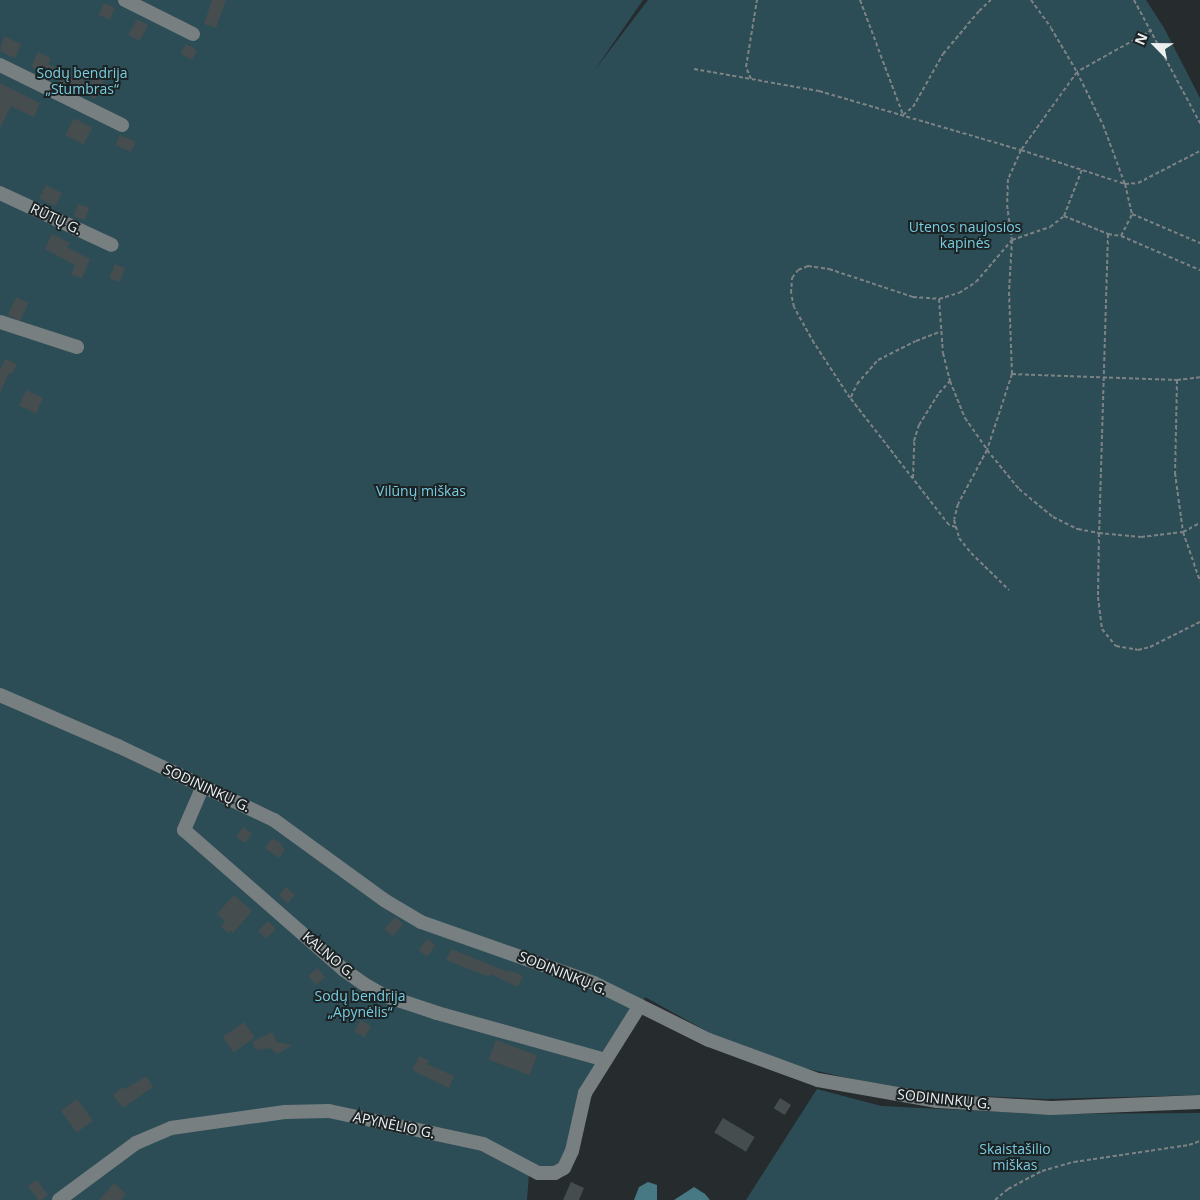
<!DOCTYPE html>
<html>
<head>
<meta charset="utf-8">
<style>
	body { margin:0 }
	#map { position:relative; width:1200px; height:1200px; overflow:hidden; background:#262c2e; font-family:"Open Sans",sans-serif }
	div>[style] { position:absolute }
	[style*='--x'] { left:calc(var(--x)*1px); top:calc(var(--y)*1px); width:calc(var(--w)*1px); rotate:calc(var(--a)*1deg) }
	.green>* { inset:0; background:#2d4d56 }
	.water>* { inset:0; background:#477985 }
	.building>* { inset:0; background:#454d4e; transform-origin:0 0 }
	.path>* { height:2px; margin-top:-1px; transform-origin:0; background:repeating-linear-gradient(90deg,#7d8284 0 4px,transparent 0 6.5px) }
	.minor>* { height:14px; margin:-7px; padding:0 7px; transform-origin:7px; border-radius:7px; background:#777f81 }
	span { translate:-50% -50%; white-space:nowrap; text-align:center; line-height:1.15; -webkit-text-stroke:4px #1c2324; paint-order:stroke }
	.park-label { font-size:14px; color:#79cde2 }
	.street-label { font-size:14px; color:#ebeff0 }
	.north { position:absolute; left:1130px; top:20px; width:50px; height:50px; -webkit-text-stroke:4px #1c2324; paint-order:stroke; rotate:293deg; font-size:14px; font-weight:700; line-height:20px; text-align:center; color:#ebeff0 }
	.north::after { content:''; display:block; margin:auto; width:18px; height:22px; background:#ebeff0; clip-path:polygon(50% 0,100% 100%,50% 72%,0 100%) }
</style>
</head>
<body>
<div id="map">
	<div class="green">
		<div style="clip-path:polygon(0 0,643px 0,594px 71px,648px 0,1146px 0,1164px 28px,1200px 98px,1200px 1095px,1046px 1099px,957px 1095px,888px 1087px,799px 1067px,719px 1038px,645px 997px,640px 1011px,591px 1095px,564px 1173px,529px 1174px,527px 1200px,0 1200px)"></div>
		<div style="clip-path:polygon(817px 1089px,881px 1106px,1042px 1114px,1200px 1113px,1200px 1200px,746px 1200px)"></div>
	</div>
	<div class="water">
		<div style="clip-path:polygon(648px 1182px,657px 1185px,657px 1200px,634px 1200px,639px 1187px)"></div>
		<div style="clip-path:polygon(694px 1187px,705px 1194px,710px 1200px,674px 1200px)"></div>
	</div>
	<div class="building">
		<div style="clip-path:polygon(212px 0,226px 0,216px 28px,204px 24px)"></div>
		<div style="left:104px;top:3px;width:12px;height:13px;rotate:24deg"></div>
		<div style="left:137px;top:19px;width:13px;height:18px;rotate:29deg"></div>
		<div style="clip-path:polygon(4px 36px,21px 44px,15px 58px,0 51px)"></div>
		<div style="left:186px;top:44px;width:13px;height:11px;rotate:29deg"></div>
		<div style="clip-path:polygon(38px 52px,51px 58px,48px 64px,90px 83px,95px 73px,105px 78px,95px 99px,59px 82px,60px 79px,31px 67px)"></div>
		<div style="clip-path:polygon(0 83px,40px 103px,34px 117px,11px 106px,0 128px)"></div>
		<div style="left:74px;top:118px;width:21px;height:19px;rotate:28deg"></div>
		<div style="left:120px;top:135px;width:17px;height:11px;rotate:24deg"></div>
		<div style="left:46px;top:185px;width:18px;height:15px;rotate:27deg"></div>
		<div style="left:78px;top:204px;width:12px;height:13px;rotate:20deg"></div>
		<div style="clip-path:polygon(52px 234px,70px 243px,67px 247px,90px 259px,82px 279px,71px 274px,75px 265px,45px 249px)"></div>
		<div style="left:115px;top:264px;width:11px;height:15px;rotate:22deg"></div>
		<div style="left:16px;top:297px;width:14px;height:20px;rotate:25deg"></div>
		<div style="clip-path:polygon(5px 359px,17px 364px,12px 374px,9px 373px,0 393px,0 370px)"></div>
		<div style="left:26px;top:390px;width:19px;height:17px;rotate:25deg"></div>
		<div style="left:243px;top:827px;width:11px;height:12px;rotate:34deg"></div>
		<div style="clip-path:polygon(272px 838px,283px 845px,281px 847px,285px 849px,279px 858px,265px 848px)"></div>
		<div style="left:286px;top:887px;width:12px;height:11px;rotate:42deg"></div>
		<div style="clip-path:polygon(234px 895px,252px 911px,233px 933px,231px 931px,228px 933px,221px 926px,225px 921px,217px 914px)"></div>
		<div style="left:395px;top:917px;width:11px;height:16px;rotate:41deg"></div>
		<div style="left:268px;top:921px;width:11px;height:14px;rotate:45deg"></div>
		<div style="left:427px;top:939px;width:11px;height:14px;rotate:38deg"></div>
		<div style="clip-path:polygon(451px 949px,508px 972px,509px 970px,523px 976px,518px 987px,490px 974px,489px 977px,446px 960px)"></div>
		<div style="left:317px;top:968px;width:12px;height:12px;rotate:48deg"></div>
		<div style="left:361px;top:1020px;width:12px;height:13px;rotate:31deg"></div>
		<div style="left:244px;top:1022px;width:19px;height:26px;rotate:55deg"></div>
		<div style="clip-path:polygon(272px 1032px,277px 1042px,292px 1045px,278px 1054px,269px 1048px,256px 1050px,252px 1042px)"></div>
		<div style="left:496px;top:1040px;width:44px;height:21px;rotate:21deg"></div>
		<div style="clip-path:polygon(420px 1056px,429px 1061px,427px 1064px,454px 1076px,449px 1088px,412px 1070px)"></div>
		<div style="clip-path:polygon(146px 1076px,153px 1087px,123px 1108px,113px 1095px,123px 1087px,125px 1089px)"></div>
		<div style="left:780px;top:1098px;width:13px;height:12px;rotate:32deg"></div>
		<div style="left:77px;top:1099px;width:27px;height:20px;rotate:54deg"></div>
		<div style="left:723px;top:1118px;width:37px;height:17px;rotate:31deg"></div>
		<div style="clip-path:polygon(37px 1180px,48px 1195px,41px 1200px,38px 1200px,28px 1186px)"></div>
		<div style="clip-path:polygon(571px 1182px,584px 1188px,579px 1200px,563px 1200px)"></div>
		<div style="clip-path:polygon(114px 1183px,126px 1194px,121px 1200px,99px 1200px)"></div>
	</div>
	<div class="path">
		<div style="--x:860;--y:0;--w:123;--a:69.5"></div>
		<div style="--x:903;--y:115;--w:13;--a:-39"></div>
		<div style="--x:913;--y:107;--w:61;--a:-60.5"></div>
		<div style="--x:943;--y:54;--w:56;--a:-50.1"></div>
		<div style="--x:979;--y:11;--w:16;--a:-43"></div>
		<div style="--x:1031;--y:0;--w:34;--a:54"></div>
		<div style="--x:1051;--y:28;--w:51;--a:59.4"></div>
		<div style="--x:1077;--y:72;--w:59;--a:63.9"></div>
		<div style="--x:1103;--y:125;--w:63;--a:69.6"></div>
		<div style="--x:1125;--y:184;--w:13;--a:-4"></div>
		<div style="--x:1138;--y:183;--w:70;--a:-27.3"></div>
		<div style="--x:1134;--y:0;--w:140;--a:61.8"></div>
		<div style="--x:1152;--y:30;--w:86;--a:150.8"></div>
		<div style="--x:1077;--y:72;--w:96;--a:125.7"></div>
		<div style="--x:1021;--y:150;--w:32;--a:114"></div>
		<div style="--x:1008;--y:179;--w:26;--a:92"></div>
		<div style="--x:1007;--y:205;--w:35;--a:82"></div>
		<div style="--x:1012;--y:240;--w:40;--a:-18.9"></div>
		<div style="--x:1050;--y:227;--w:18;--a:-38"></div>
		<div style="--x:1064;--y:216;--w:48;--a:22.2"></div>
		<div style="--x:1108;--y:234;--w:13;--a:9"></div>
		<div style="--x:1121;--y:236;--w:86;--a:23.3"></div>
		<div style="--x:694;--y:69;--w:127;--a:10"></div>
		<div style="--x:819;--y:91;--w:210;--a:16.3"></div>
		<div style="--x:1021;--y:150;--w:109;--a:18.1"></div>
		<div style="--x:1125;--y:184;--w:31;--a:77"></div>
		<div style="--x:1132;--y:214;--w:74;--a:23.1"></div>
		<div style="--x:751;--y:79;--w:13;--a:-113"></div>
		<div style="--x:746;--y:67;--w:68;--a:-80.7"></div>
		<div style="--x:1064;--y:216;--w:50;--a:-69"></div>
		<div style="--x:1108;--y:234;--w:299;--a:91.7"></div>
		<div style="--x:1099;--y:533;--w:42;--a:5.4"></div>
		<div style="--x:1141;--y:537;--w:42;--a:-6.8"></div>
		<div style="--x:1183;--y:532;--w:19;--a:-28"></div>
		<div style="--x:1121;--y:236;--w:25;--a:-63"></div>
		<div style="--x:939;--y:299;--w:54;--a:85.8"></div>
		<div style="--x:943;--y:353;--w:29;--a:76"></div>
		<div style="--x:950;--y:381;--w:40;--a:68"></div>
		<div style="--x:965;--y:418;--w:39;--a:55"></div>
		<div style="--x:987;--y:450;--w:50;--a:50.6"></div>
		<div style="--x:1019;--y:489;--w:44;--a:39.5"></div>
		<div style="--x:1053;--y:517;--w:28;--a:26"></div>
		<div style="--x:1078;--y:529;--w:21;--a:11"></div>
		<div style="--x:1099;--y:533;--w:64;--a:90.9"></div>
		<div style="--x:1098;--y:597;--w:32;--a:83"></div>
		<div style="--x:1102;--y:629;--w:22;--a:51"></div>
		<div style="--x:1116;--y:646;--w:22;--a:10"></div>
		<div style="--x:1138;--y:650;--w:12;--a:-14"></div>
		<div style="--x:1150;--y:647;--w:56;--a:-26.6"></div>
		<div style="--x:1012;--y:374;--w:165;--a:2.1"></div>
		<div style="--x:1177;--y:380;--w:23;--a:-7"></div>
		<div style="--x:1177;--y:380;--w:93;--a:91.2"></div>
		<div style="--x:1175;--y:473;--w:60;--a:82.3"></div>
		<div style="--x:1183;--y:532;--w:52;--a:70.9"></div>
		<div style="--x:851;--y:397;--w:14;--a:-65"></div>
		<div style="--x:857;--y:384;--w:32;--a:-49"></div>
		<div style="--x:878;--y:360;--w:42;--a:-26.6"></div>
		<div style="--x:916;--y:341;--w:26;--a:-21"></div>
		<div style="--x:913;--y:478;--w:37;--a:-88"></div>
		<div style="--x:914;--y:441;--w:17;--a:-73"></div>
		<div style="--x:919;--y:425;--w:38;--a:-58"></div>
		<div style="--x:939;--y:393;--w:16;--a:-47"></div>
		<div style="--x:956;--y:527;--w:7;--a:-164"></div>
		<div style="--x:949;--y:525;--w:161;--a:-127.9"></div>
		<div style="--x:850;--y:398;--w:66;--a:-123.2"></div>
		<div style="--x:814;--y:343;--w:41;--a:-119.1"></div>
		<div style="--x:794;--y:307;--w:14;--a:-102"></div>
		<div style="--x:791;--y:293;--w:15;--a:-86"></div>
		<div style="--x:792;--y:278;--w:10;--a:-53"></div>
		<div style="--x:798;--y:270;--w:11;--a:-22"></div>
		<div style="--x:808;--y:266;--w:21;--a:8"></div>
		<div style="--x:829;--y:269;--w:89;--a:18.4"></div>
		<div style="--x:913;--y:297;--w:26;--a:4"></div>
		<div style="--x:939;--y:299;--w:21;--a:-17"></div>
		<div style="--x:959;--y:293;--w:20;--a:-33"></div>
		<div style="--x:976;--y:282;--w:55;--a:-49.4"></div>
		<div style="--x:1012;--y:240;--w:52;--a:93.3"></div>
		<div style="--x:1009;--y:292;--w:82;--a:87.9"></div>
		<div style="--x:1012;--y:374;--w:80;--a:108.2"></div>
		<div style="--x:987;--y:450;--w:61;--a:118.2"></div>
		<div style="--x:958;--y:504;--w:16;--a:104"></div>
		<div style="--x:954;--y:520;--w:19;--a:74"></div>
		<div style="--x:959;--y:538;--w:19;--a:51"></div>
		<div style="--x:971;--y:553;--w:53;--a:44.2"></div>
		<div style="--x:995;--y:1200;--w:17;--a:-40"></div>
		<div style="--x:1008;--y:1189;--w:38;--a:-28"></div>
		<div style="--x:1042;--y:1171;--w:33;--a:-16"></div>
		<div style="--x:1074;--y:1162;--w:116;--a:-8.4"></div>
		<div style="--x:1189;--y:1145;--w:12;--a:-20"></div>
	</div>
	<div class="minor">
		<div style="--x:125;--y:0;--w:76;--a:26.6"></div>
		<div style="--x:0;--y:65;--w:136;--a:26.2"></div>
		<div style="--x:0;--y:193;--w:123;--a:24.9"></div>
		<div style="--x:0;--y:322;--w:81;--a:18"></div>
		<div style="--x:0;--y:695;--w:129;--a:23.4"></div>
		<div style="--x:118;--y:746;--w:173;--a:25.4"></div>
		<div style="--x:274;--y:820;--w:136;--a:36"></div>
		<div style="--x:384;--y:900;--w:43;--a:30.7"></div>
		<div style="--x:421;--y:922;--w:183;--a:19.4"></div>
		<div style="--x:594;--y:983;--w:128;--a:26.4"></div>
		<div style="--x:709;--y:1040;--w:116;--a:20.2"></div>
		<div style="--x:818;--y:1080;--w:121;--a:10"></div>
		<div style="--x:937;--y:1101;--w:114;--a:3.5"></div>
		<div style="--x:1051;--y:1108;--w:149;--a:-2.3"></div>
		<div style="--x:203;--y:786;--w:48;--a:113.4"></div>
		<div style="--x:184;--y:830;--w:213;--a:41.2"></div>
		<div style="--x:344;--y:970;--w:24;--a:35"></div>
		<div style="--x:364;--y:984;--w:22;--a:30"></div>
		<div style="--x:383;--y:995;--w:57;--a:18.4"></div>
		<div style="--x:437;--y:1013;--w:174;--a:15.6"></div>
		<div style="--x:59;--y:1200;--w:96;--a:-36.5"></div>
		<div style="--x:136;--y:1143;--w:38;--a:-23"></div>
		<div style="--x:171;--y:1128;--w:115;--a:-8"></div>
		<div style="--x:285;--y:1112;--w:44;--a:-1.3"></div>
		<div style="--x:329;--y:1111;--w:157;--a:12.1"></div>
		<div style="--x:483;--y:1144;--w:62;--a:27.8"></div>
		<div style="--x:538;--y:1173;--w:17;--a:0"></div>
		<div style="--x:555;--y:1173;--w:10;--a:-29"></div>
		<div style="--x:564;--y:1168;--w:19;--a:-65"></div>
		<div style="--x:572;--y:1151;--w:59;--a:-77.4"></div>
		<div style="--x:585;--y:1093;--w:102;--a:-57.9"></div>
	</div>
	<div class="park-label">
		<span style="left:82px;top:81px">Sodų bendrija<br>„Stumbras“</span>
		<span style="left:965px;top:235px">Utenos naujosios<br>kapinės</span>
		<span style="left:421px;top:491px">Vilūnų miškas</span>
		<span style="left:360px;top:1004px">Sodų bendrija<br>„Apynėlis“</span>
		<span style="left:1015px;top:1157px">Skaistašilio<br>miškas</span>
	</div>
	<div class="street-label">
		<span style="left:56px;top:219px;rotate:25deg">RŪTŲ G.</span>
		<span style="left:207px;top:788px;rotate:25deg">SODININKŲ G.</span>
		<span style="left:329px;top:955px;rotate:40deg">KALNO G.</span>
		<span style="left:563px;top:973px;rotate:22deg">SODININKŲ G.</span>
		<span style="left:944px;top:1099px;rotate:6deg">SODININKŲ G.</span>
		<span style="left:394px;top:1125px;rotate:12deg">APYNĖLIO G.</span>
	</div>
	<div class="north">N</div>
</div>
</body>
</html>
